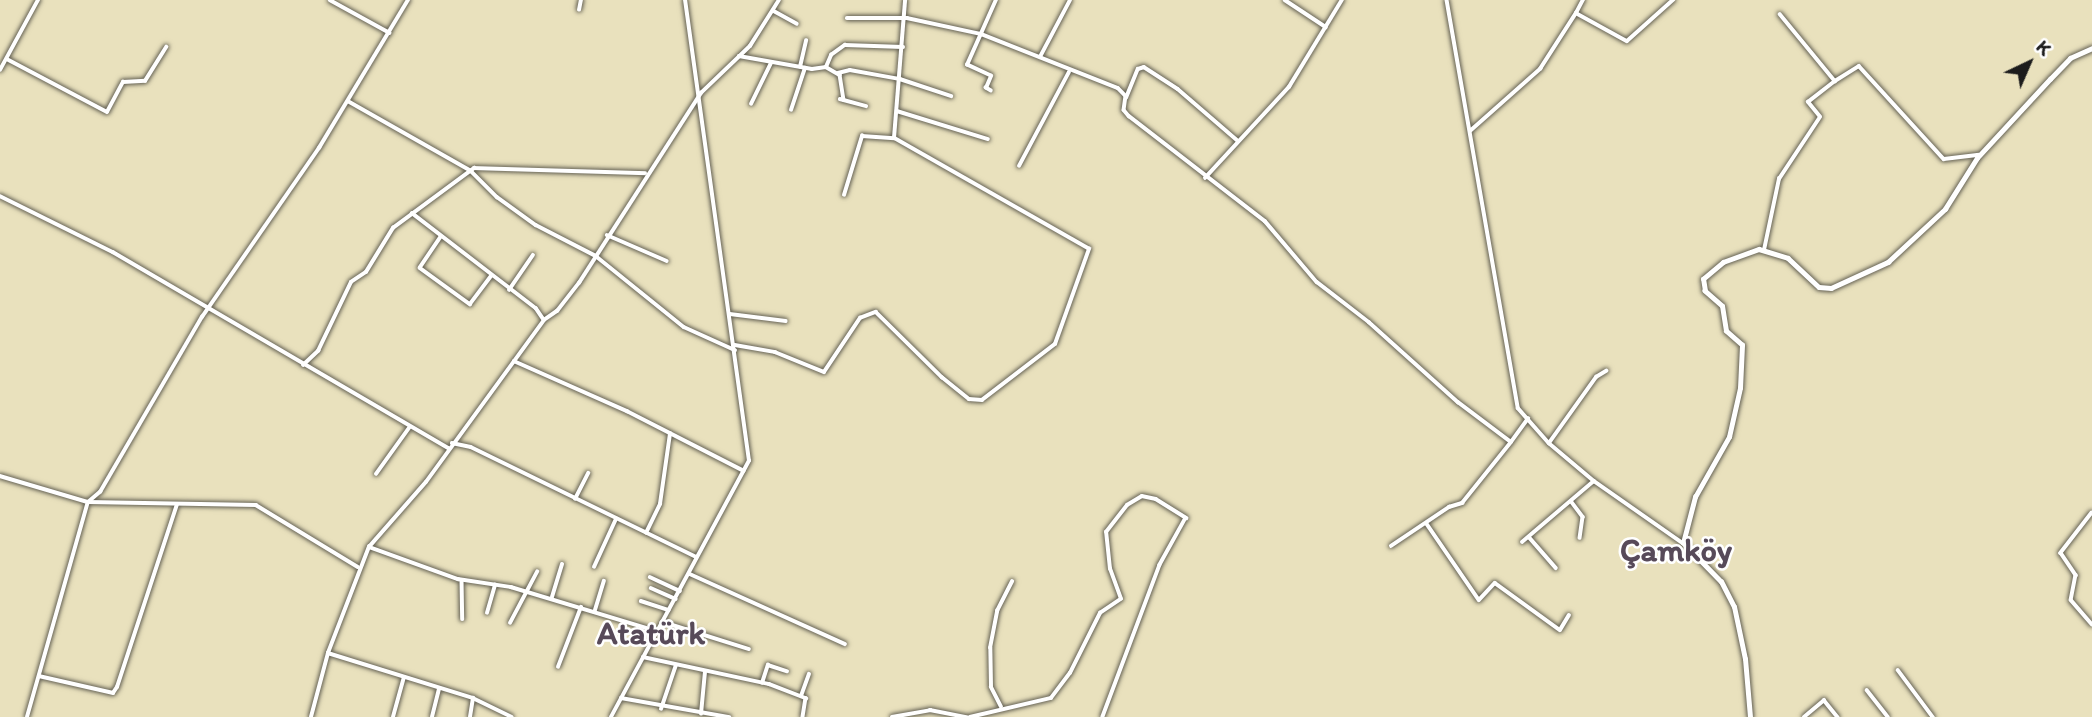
<!DOCTYPE html>
<html>
<head>
<meta charset="utf-8">
<style>
	body { margin:0 }
	#map { position:relative; width:2092px; height:717px; overflow:hidden; background:#e9e1bd; font-family:Itim,sans-serif }
	div>[style] { position:absolute }
	[style*='--x'] { left:calc(var(--x)*1px); top:calc(var(--y)*1px); width:calc(var(--w)*1px); rotate:calc(var(--a)*1deg) }
	.roads { filter:drop-shadow(0 0 2px #646154) drop-shadow(0 0 2px #646154) }
	.minor>* { height:3.5px; margin:-1.75px; padding:0 1.75px; transform-origin:1.75px; border-radius:1.75px; background:#fff }
	.tertiary>* { height:4.5px; margin:-2.25px; padding:0 2.25px; transform-origin:2.25px; border-radius:2.25px; background:#fff }
	span { translate:-50% -50%; white-space:nowrap; text-align:center; line-height:1.15; -webkit-text-stroke:5px #fff; paint-order:stroke }
	.district-label { font-size:32px; color:#574a59; font-weight:700 }
	.north { position:absolute; left:1994px; top:28px; width:70px; height:70px; -webkit-text-stroke:5px #fff; paint-order:stroke; rotate:44deg; font-size:19px; font-weight:700; line-height:28px; text-align:center; color:#1c1c1c }
	.north::after { content:''; display:block; margin:auto; width:24px; height:32px; background:#1c1c1c; clip-path:polygon(50% 0,100% 100%,50% 72%,0 100%) }
</style>
</head>
<body>
<div id="map">
	<div class="roads">
		<div class="minor">
			<div style="--x:330;--y:0;--w:68;--a:28.8"></div>
			<div style="--x:1285;--y:0;--w:49;--a:33.4"></div>
			<div style="--x:1447;--y:0;--w:414;--a:80.1"></div>
			<div style="--x:1518;--y:408;--w:47;--a:48.5"></div>
			<div style="--x:1549;--y:443;--w:59;--a:40.2"></div>
			<div style="--x:1594;--y:481;--w:108;--a:34.9"></div>
			<div style="--x:579;--y:10;--w:10;--a:-79"></div>
			<div style="--x:774;--y:11;--w:26;--a:29"></div>
			<div style="--x:1576;--y:13;--w:15;--a:-62"></div>
			<div style="--x:1780;--y:14;--w:87;--a:50.6"></div>
			<div style="--x:1835;--y:81;--w:28;--a:-32"></div>
			<div style="--x:1859;--y:66;--w:126;--a:47.6"></div>
			<div style="--x:1944;--y:159;--w:35;--a:-7"></div>
			<div style="--x:847;--y:18;--w:60;--a:0"></div>
			<div style="--x:907;--y:18;--w:76;--a:12.2"></div>
			<div style="--x:981;--y:34;--w:147;--a:21.5"></div>
			<div style="--x:1118;--y:88;--w:11;--a:45"></div>
			<div style="--x:1126;--y:96;--w:14;--a:98"></div>
			<div style="--x:1124;--y:110;--w:8;--a:50"></div>
			<div style="--x:1129;--y:116;--w:172;--a:37.7"></div>
			<div style="--x:1265;--y:221;--w:80;--a:49.6"></div>
			<div style="--x:1317;--y:282;--w:66;--a:37.6"></div>
			<div style="--x:1369;--y:322;--w:120;--a:42"></div>
			<div style="--x:1458;--y:402;--w:66;--a:37"></div>
			<div style="--x:1511;--y:442;--w:29;--a:-54"></div>
			<div style="--x:739;--y:56;--w:74;--a:10.1"></div>
			<div style="--x:812;--y:69;--w:14;--a:-8"></div>
			<div style="--x:826;--y:67;--w:13;--a:-67"></div>
			<div style="--x:831;--y:55;--w:17;--a:-36"></div>
			<div style="--x:845;--y:45;--w:58;--a:2"></div>
			<div style="--x:1040;--y:57;--w:64;--a:-62.2"></div>
			<div style="--x:7;--y:59;--w:113;--a:27.9"></div>
			<div style="--x:107;--y:112;--w:34;--a:-62"></div>
			<div style="--x:123;--y:82;--w:22;--a:-3"></div>
			<div style="--x:145;--y:81;--w:40;--a:-58"></div>
			<div style="--x:800;--y:67;--w:27;--a:-77"></div>
			<div style="--x:826;--y:67;--w:16;--a:30"></div>
			<div style="--x:840;--y:75;--w:25;--a:81"></div>
			<div style="--x:0;--y:70;--w:80;--a:-61.5"></div>
			<div style="--x:838;--y:73;--w:12;--a:-14"></div>
			<div style="--x:850;--y:70;--w:51;--a:10.2"></div>
			<div style="--x:900;--y:79;--w:54;--a:18.4"></div>
			<div style="--x:991;--y:91;--w:6;--a:-149"></div>
			<div style="--x:986;--y:88;--w:13;--a:-67"></div>
			<div style="--x:991;--y:76;--w:26;--a:-155"></div>
			<div style="--x:967;--y:65;--w:71;--a:-66"></div>
			<div style="--x:1126;--y:98;--w:31;--a:-68"></div>
			<div style="--x:1138;--y:69;--w:6;--a:-18"></div>
			<div style="--x:1144;--y:67;--w:40;--a:32.9"></div>
			<div style="--x:1178;--y:89;--w:78;--a:40.8"></div>
			<div style="--x:840;--y:99;--w:27;--a:15"></div>
			<div style="--x:348;--y:101;--w:142;--a:29.6"></div>
			<div style="--x:471;--y:171;--w:37;--a:45"></div>
			<div style="--x:497;--y:197;--w:48;--a:35.7"></div>
			<div style="--x:536;--y:225;--w:68;--a:27.3"></div>
			<div style="--x:596;--y:256;--w:113;--a:38.9"></div>
			<div style="--x:684;--y:327;--w:56;--a:24.3"></div>
			<div style="--x:751;--y:104;--w:46;--a:-64"></div>
			<div style="--x:791;--y:110;--w:44;--a:-71.6"></div>
			<div style="--x:897;--y:111;--w:95;--a:17.1"></div>
			<div style="--x:1470;--y:131;--w:94;--a:-41.5"></div>
			<div style="--x:1540;--y:69;--w:67;--a:-57.3"></div>
			<div style="--x:1576;--y:13;--w:58;--a:28.8"></div>
			<div style="--x:1627;--y:41;--w:62;--a:-41.7"></div>
			<div style="--x:1019;--y:166;--w:106;--a:-62"></div>
			<div style="--x:1205;--y:178;--w:124;--a:-47.3"></div>
			<div style="--x:1289;--y:87;--w:102;--a:-58.7"></div>
			<div style="--x:844;--y:195;--w:62;--a:-73"></div>
			<div style="--x:862;--y:136;--w:32;--a:4"></div>
			<div style="--x:0;--y:196;--w:126;--a:26.4"></div>
			<div style="--x:113;--y:252;--w:389;--a:30.3"></div>
			<div style="--x:412;--y:213;--w:156;--a:37.5"></div>
			<div style="--x:536;--y:308;--w:14;--a:56"></div>
			<div style="--x:607;--y:235;--w:65;--a:23.4"></div>
			<div style="--x:441;--y:237;--w:37;--a:124"></div>
			<div style="--x:420;--y:268;--w:62;--a:35.8"></div>
			<div style="--x:470;--y:304;--w:35;--a:-53"></div>
			<div style="--x:1764;--y:250;--w:73;--a:-78.1"></div>
			<div style="--x:1779;--y:179;--w:74;--a:-56.5"></div>
			<div style="--x:1820;--y:117;--w:19;--a:-129"></div>
			<div style="--x:1808;--y:102;--w:34;--a:-38"></div>
			<div style="--x:509;--y:290;--w:42;--a:-55.6"></div>
			<div style="--x:730;--y:314;--w:56;--a:7.1"></div>
			<div style="--x:735;--y:345;--w:41;--a:9.9"></div>
			<div style="--x:775;--y:352;--w:53;--a:22.2"></div>
			<div style="--x:824;--y:372;--w:65;--a:-56.3"></div>
			<div style="--x:860;--y:318;--w:17;--a:-21"></div>
			<div style="--x:876;--y:312;--w:93;--a:44.6"></div>
			<div style="--x:942;--y:377;--w:35;--a:39"></div>
			<div style="--x:969;--y:399;--w:13;--a:4"></div>
			<div style="--x:982;--y:400;--w:92;--a:-37.5"></div>
			<div style="--x:1055;--y:344;--w:101;--a:-70.3"></div>
			<div style="--x:1089;--y:249;--w:224;--a:-150.4"></div>
			<div style="--x:894;--y:138;--w:138;--a:-85.4"></div>
			<div style="--x:514;--y:361;--w:124;--a:23.9"></div>
			<div style="--x:627;--y:411;--w:131;--a:27.1"></div>
			<div style="--x:303;--y:365;--w:21;--a:-43"></div>
			<div style="--x:318;--y:351;--w:76;--a:-64.4"></div>
			<div style="--x:351;--y:282;--w:18;--a:-34"></div>
			<div style="--x:366;--y:272;--w:52;--a:-58.5"></div>
			<div style="--x:393;--y:228;--w:101;--a:-36.5"></div>
			<div style="--x:474;--y:168;--w:171;--a:1.7"></div>
			<div style="--x:452;--y:443;--w:19;--a:12"></div>
			<div style="--x:471;--y:447;--w:251;--a:26"></div>
			<div style="--x:1549;--y:443;--w:81;--a:-54.5"></div>
			<div style="--x:1596;--y:377;--w:12;--a:-31"></div>
			<div style="--x:376;--y:474;--w:57;--a:-54.3"></div>
			<div style="--x:0;--y:476;--w:92;--a:16.5"></div>
			<div style="--x:88;--y:502;--w:168;--a:1"></div>
			<div style="--x:256;--y:505;--w:119;--a:31.3"></div>
			<div style="--x:575;--y:499;--w:29;--a:-63"></div>
			<div style="--x:1571;--y:501;--w:20;--a:53"></div>
			<div style="--x:1583;--y:517;--w:21;--a:98"></div>
			<div style="--x:2092;--y:513;--w:51;--a:127.8"></div>
			<div style="--x:2061;--y:553;--w:27;--a:56"></div>
			<div style="--x:2076;--y:575;--w:25;--a:101"></div>
			<div style="--x:2071;--y:600;--w:32;--a:49"></div>
			<div style="--x:1427;--y:524;--w:92;--a:55.6"></div>
			<div style="--x:1479;--y:600;--w:23;--a:-47"></div>
			<div style="--x:1495;--y:583;--w:80;--a:35.9"></div>
			<div style="--x:1560;--y:630;--w:17;--a:-59"></div>
			<div style="--x:646;--y:533;--w:32;--a:-64"></div>
			<div style="--x:660;--y:504;--w:71;--a:-81.9"></div>
			<div style="--x:1529;--y:537;--w:41;--a:48.9"></div>
			<div style="--x:1522;--y:542;--w:94;--a:-40.3"></div>
			<div style="--x:1391;--y:546;--w:70;--a:-33.9"></div>
			<div style="--x:1449;--y:507;--w:14;--a:-17"></div>
			<div style="--x:1462;--y:503;--w:78;--a:-51.2"></div>
			<div style="--x:369;--y:547;--w:95;--a:19.8"></div>
			<div style="--x:458;--y:579;--w:54;--a:8.6"></div>
			<div style="--x:511;--y:587;--w:152;--a:16.8"></div>
			<div style="--x:594;--y:567;--w:53;--a:-65.4"></div>
			<div style="--x:690;--y:574;--w:170;--a:24.3"></div>
			<div style="--x:650;--y:577;--w:33;--a:25"></div>
			<div style="--x:462;--y:580;--w:39;--a:89"></div>
			<div style="--x:651;--y:588;--w:27;--a:24"></div>
			<div style="--x:552;--y:597;--w:34;--a:-73"></div>
			<div style="--x:641;--y:601;--w:29;--a:18"></div>
			<div style="--x:595;--y:610;--w:30;--a:-73"></div>
			<div style="--x:487;--y:613;--w:29;--a:-74"></div>
			<div style="--x:663;--y:622;--w:90;--a:17.4"></div>
			<div style="--x:510;--y:623;--w:58;--a:-62.1"></div>
			<div style="--x:328;--y:653;--w:152;--a:17.2"></div>
			<div style="--x:473;--y:698;--w:43;--a:26"></div>
			<div style="--x:643;--y:657;--w:129;--a:12.1"></div>
			<div style="--x:769;--y:684;--w:40;--a:21"></div>
			<div style="--x:806;--y:698;--w:19;--a:99"></div>
			<div style="--x:558;--y:667;--w:64;--a:-69"></div>
			<div style="--x:1898;--y:670;--w:59;--a:53.3"></div>
			<div style="--x:39;--y:676;--w:76;--a:12.9"></div>
			<div style="--x:113;--y:693;--w:7;--a:-56"></div>
			<div style="--x:117;--y:687;--w:192;--a:-71.8"></div>
			<div style="--x:762;--y:683;--w:19;--a:-72"></div>
			<div style="--x:768;--y:665;--w:20;--a:18"></div>
			<div style="--x:1867;--y:690;--w:34;--a:52"></div>
			<div style="--x:801;--y:696;--w:23;--a:-70"></div>
			<div style="--x:621;--y:698;--w:110;--a:10"></div>
			<div style="--x:1001;--y:707;--w:22;--a:-117"></div>
			<div style="--x:991;--y:687;--w:39;--a:-91"></div>
			<div style="--x:990;--y:648;--w:38;--a:-79"></div>
			<div style="--x:997;--y:611;--w:33;--a:-63"></div>
			<div style="--x:661;--y:709;--w:46;--a:-71.2"></div>
			<div style="--x:701;--y:714;--w:42;--a:-84.6"></div>
			<div style="--x:27;--y:717;--w:223;--a:-74.2"></div>
			<div style="--x:88;--y:502;--w:16;--a:-40"></div>
			<div style="--x:100;--y:492;--w:203;--a:-59.8"></div>
			<div style="--x:202;--y:317;--w:206;--a:-55.3"></div>
			<div style="--x:319;--y:148;--w:173;--a:-59"></div>
			<div style="--x:311;--y:717;--w:66;--a:-75.1"></div>
			<div style="--x:328;--y:653;--w:114;--a:-68.9"></div>
			<div style="--x:369;--y:547;--w:86;--a:-48.8"></div>
			<div style="--x:426;--y:482;--w:200;--a:-53.9"></div>
			<div style="--x:544;--y:320;--w:16;--a:-35"></div>
			<div style="--x:557;--y:311;--w:36;--a:-52"></div>
			<div style="--x:579;--y:283;--w:226;--a:-57.3"></div>
			<div style="--x:701;--y:93;--w:68;--a:-43.8"></div>
			<div style="--x:750;--y:46;--w:54;--a:-57.8"></div>
			<div style="--x:393;--y:717;--w:41;--a:-74.6"></div>
			<div style="--x:432;--y:717;--w:29;--a:-76"></div>
			<div style="--x:470;--y:717;--w:19;--a:-81"></div>
			<div style="--x:611;--y:717;--w:291;--a:-61.7"></div>
			<div style="--x:749;--y:461;--w:465;--a:-97.9"></div>
			<div style="--x:892;--y:717;--w:39;--a:-10"></div>
			<div style="--x:930;--y:710;--w:38;--a:11"></div>
			<div style="--x:970;--y:717;--w:83;--a:-13.2"></div>
			<div style="--x:1051;--y:698;--w:31;--a:-53"></div>
			<div style="--x:1070;--y:673;--w:67;--a:-63.4"></div>
			<div style="--x:1100;--y:613;--w:25;--a:-34"></div>
			<div style="--x:1121;--y:599;--w:32;--a:-110"></div>
			<div style="--x:1110;--y:569;--w:37;--a:-96"></div>
			<div style="--x:1106;--y:532;--w:34;--a:-52"></div>
			<div style="--x:1127;--y:505;--w:17;--a:-31"></div>
			<div style="--x:1142;--y:496;--w:14;--a:12"></div>
			<div style="--x:1156;--y:499;--w:36;--a:32"></div>
			<div style="--x:1186;--y:518;--w:54;--a:119"></div>
			<div style="--x:1160;--y:565;--w:162;--a:110.6"></div>
			<div style="--x:1804;--y:717;--w:26;--a:-40"></div>
			<div style="--x:1824;--y:700;--w:22;--a:51"></div>
		</div>
		<div class="tertiary">
			<div style="--x:1750;--y:717;--w:58;--a:-94.9"></div>
			<div style="--x:1745;--y:659;--w:53;--a:-101.9"></div>
			<div style="--x:1734;--y:607;--w:28;--a:-117"></div>
			<div style="--x:1721;--y:582;--w:54;--a:-134.3"></div>
			<div style="--x:1683;--y:543;--w:48;--a:-75.4"></div>
			<div style="--x:1695;--y:497;--w:69;--a:-60.5"></div>
			<div style="--x:1729;--y:437;--w:50;--a:-77.3"></div>
			<div style="--x:1740;--y:388;--w:43;--a:-87.3"></div>
			<div style="--x:1742;--y:345;--w:21;--a:-139"></div>
			<div style="--x:1726;--y:331;--w:25;--a:-99"></div>
			<div style="--x:1722;--y:306;--w:23;--a:-139"></div>
			<div style="--x:1705;--y:291;--w:12;--a:-99"></div>
			<div style="--x:1703;--y:279;--w:26;--a:-40"></div>
			<div style="--x:1723;--y:262;--w:38;--a:-20"></div>
			<div style="--x:1759;--y:249;--w:30;--a:17"></div>
			<div style="--x:1788;--y:258;--w:42;--a:43.1"></div>
			<div style="--x:1819;--y:287;--w:12;--a:5"></div>
			<div style="--x:1831;--y:288;--w:63;--a:-24.5"></div>
			<div style="--x:1888;--y:262;--w:78;--a:-42.9"></div>
			<div style="--x:1945;--y:209;--w:60;--a:-57.9"></div>
			<div style="--x:1977;--y:158;--w:108;--a:-47.3"></div>
			<div style="--x:2050;--y:79;--w:29;--a:-46"></div>
			<div style="--x:2070;--y:58;--w:24;--a:-24"></div>
		</div>
	</div>
	<div class="district-label">
		<span style="left:1676px;top:550px">Çamköy</span>
		<span style="left:651px;top:633px">Atatürk</span>
	</div>
	<div class="north">K</div>
</div>
</body>
</html>
